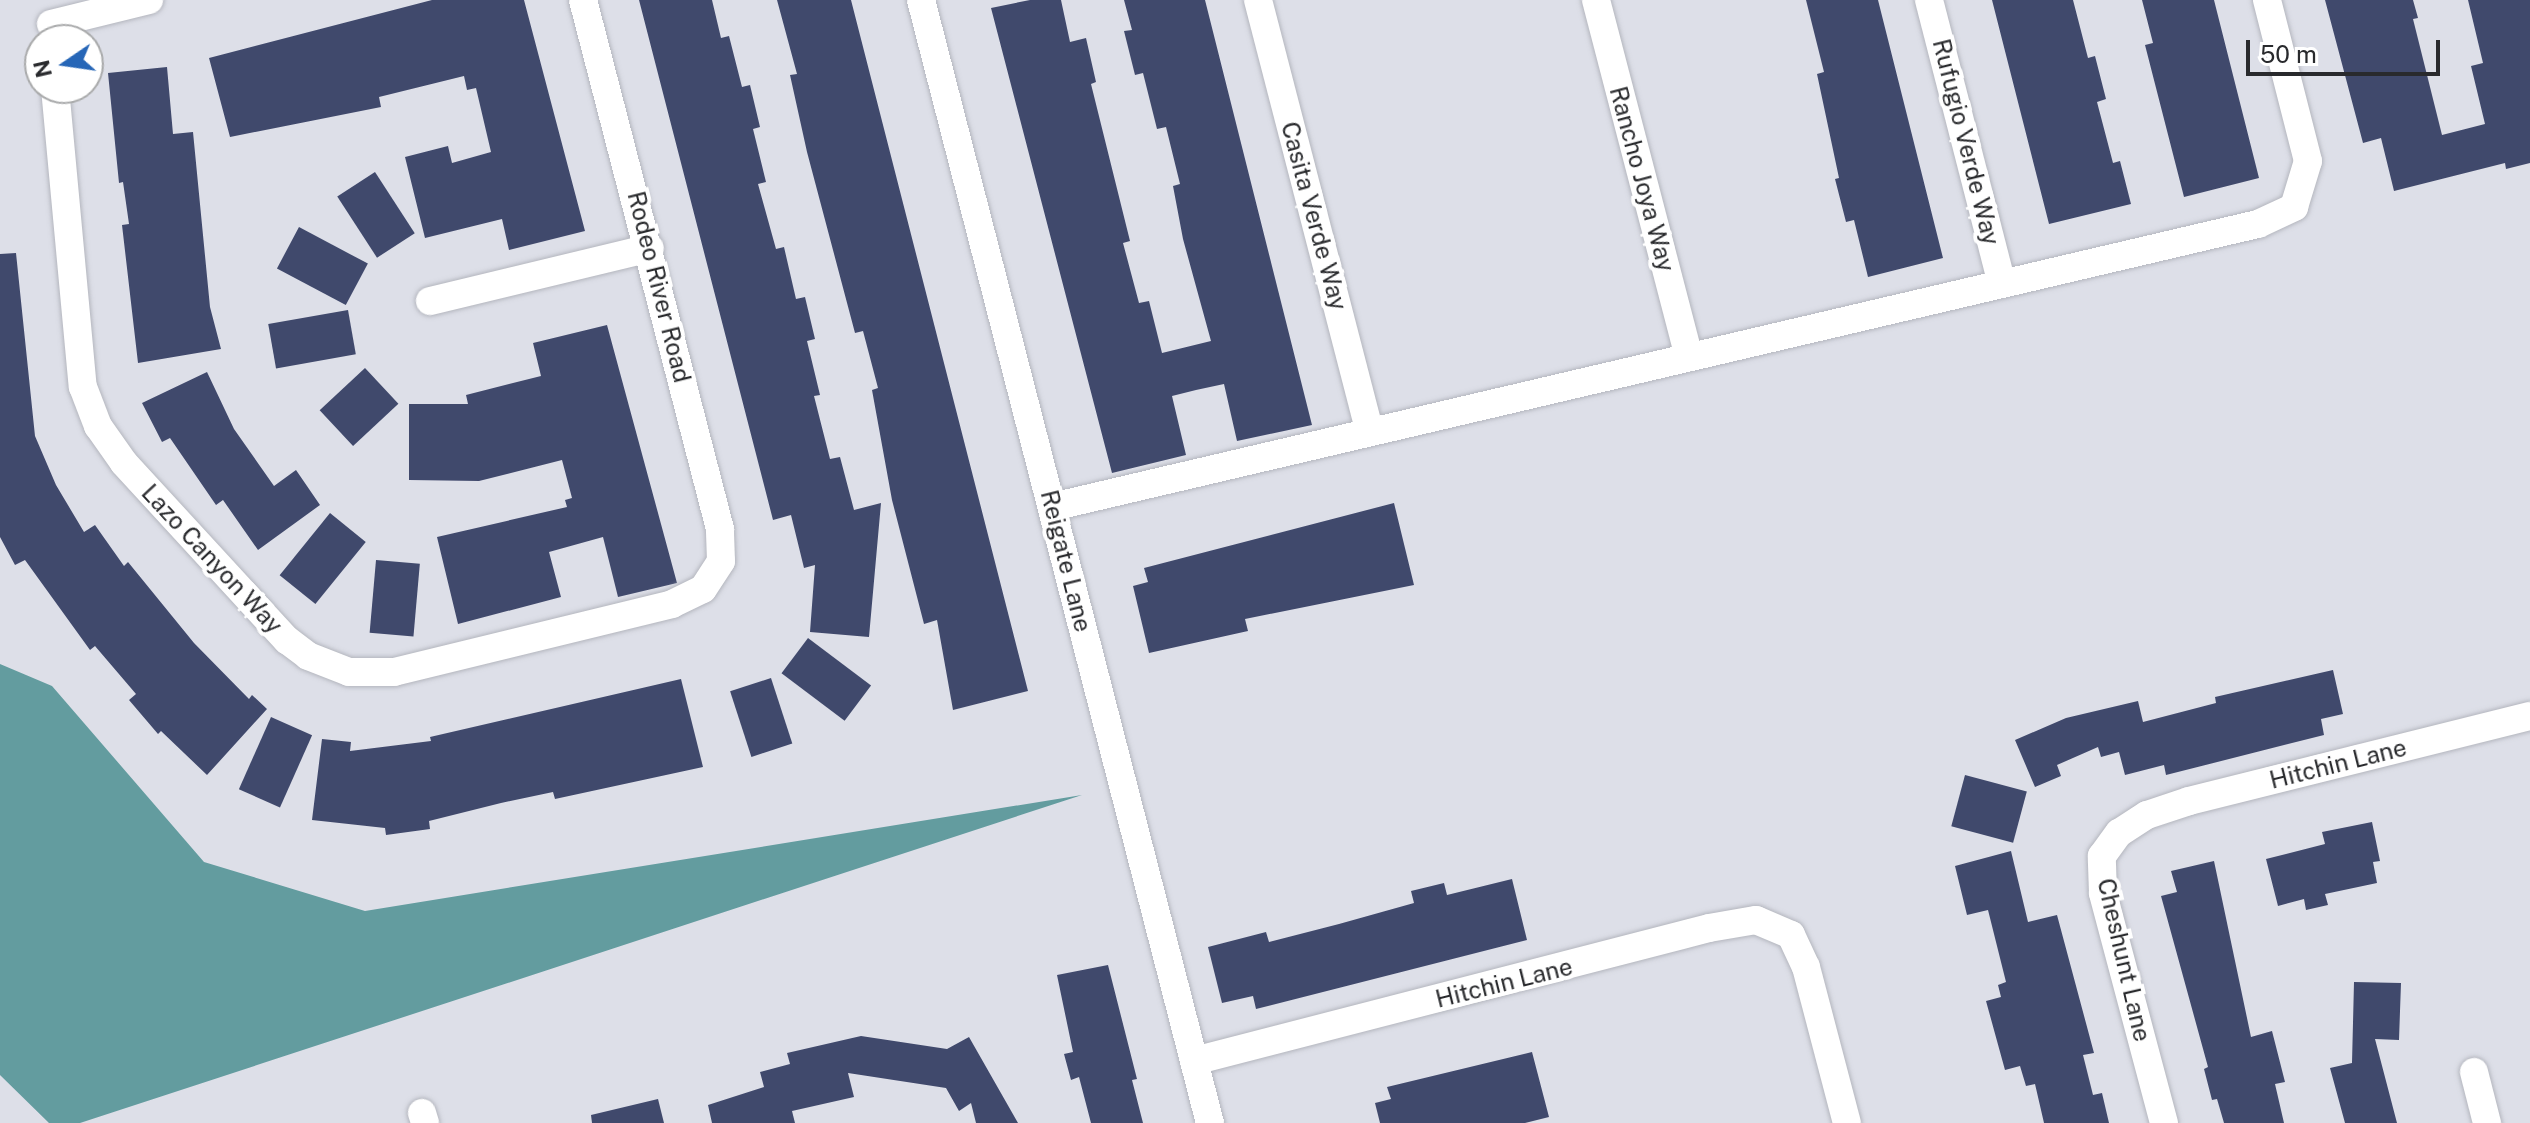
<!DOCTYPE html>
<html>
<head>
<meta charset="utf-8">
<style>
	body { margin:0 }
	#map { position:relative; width:2530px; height:1123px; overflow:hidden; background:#dddfe8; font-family:"Public Sans",sans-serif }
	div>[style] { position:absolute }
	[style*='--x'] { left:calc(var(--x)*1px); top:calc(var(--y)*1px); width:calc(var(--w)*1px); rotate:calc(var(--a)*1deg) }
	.water>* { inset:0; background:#639c9f }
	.building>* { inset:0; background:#40496c; transform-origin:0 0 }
	.roads { filter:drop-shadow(0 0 2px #b4b6be) drop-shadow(0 0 2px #b4b6be) }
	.street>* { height:28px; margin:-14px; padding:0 14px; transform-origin:14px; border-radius:14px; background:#fff }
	span { translate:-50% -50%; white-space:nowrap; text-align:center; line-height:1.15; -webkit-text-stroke:8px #fff; paint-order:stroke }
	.street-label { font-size:24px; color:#292a2d }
	.north { position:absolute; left:24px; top:24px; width:80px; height:80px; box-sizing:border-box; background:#fff; border:2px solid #a9aaab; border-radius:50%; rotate:257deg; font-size:22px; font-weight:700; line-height:32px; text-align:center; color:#292a2d }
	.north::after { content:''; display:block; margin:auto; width:28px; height:36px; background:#2666b7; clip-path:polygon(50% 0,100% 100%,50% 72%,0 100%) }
	.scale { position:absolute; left:2246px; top:40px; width:194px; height:36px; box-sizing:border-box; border:4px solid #292a2d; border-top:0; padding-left:10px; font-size:24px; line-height:28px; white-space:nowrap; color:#292a2d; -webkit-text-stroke:6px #fff; paint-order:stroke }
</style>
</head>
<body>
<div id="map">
	<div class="water">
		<div style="clip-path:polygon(0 664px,52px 686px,204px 862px,365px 911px,1082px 795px,80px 1123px,49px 1123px,0 1075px)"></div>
	</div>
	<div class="building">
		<div style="clip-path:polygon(432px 0,524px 0,585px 231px,509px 250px,502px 219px,425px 238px,405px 157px,448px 146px,452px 163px,491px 152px,476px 88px,467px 90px,464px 76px,379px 97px,381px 107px,230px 137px,209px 58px)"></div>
		<div style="clip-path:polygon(639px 0,712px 0,721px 38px,729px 36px,742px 87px,750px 85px,760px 127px,753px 129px,766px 182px,758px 184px,776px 249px,784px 247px,796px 299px,805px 297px,815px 339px,807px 341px,820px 395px,814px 396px,830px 459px,840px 457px,854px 510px,881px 503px,869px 637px,810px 632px,815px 565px,804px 568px,791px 515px,773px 520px)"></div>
		<div style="clip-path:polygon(777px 0,851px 0,1028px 691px,953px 710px,937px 620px,924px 624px,892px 500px,872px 390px,878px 388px,863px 331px,855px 333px,807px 152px,790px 75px,797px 74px)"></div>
		<div style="clip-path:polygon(1030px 0,1061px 0,1070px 42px,1086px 38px,1096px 82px,1091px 84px,1130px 241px,1123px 243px,1139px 303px,1149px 301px,1162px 353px,1211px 341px,1183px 239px,1173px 186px,1180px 184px,1166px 127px,1157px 129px,1143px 73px,1135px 75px,1124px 31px,1132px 30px,1124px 0,1205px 0,1312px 425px,1237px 441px,1224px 384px,1196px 390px,1172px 396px,1186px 455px,1112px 473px,991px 8px)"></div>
		<div style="clip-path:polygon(1806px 0,1878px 0,1943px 258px,1868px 277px,1854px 220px,1846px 222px,1835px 179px,1839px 178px,1817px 74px,1824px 72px)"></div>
		<div style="clip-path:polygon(1992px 0,2073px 0,2088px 58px,2095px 56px,2106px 99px,2097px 102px,2113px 163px,2120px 161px,2131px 204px,2049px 224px)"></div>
		<div style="clip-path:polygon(2142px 0,2214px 0,2259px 178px,2184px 197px,2145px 45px,2153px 43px)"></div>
		<div style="clip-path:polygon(2325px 0,2413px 0,2418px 18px,2413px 19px,2442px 135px,2485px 124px,2471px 66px,2483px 63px,2468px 0,2530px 0,2530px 163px,2506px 169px,2505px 163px,2394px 191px,2381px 138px,2363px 143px)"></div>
		<div style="clip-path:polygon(167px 67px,173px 134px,193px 132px,210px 307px,221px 349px,138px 363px,122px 225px,129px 224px,123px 182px,119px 183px,108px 73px)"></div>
		<div style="left:375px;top:172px;width:73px;height:45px;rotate:57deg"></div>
		<div style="left:299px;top:227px;width:78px;height:47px;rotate:28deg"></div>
		<div style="clip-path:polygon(16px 253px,35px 436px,56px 485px,84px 532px,95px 525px,124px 566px,128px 562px,194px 643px,249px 699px,252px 695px,267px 709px,207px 775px,161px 731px,158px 734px,129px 700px,136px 694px,95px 646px,90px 650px,25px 560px,15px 565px,0 537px,0 254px)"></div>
		<div style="left:348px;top:310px;width:45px;height:81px;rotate:80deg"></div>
		<div style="clip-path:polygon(607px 325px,677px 583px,618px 597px,603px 537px,549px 552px,561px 597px,458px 624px,437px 537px,567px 507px,565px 500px,572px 498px,562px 460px,479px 481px,409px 480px,409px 404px,468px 404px,466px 395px,541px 376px,533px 343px)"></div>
		<div style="left:365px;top:368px;width:49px;height:62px;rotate:47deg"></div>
		<div style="clip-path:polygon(207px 372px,234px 429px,274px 486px,296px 470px,320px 505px,258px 550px,223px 500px,216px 505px,170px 438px,162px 442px,142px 403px)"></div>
		<div style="clip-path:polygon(1394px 503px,1414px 585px,1245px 619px,1248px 631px,1149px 653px,1133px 586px,1148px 582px,1144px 568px)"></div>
		<div style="left:330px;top:513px;width:46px;height:80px;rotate:39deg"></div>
		<div style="left:376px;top:560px;width:44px;height:73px;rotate:5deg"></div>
		<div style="left:808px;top:638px;width:79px;height:44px;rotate:37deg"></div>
		<div style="clip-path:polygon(2333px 670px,2343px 714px,2321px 719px,2324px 735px,2166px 775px,2164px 765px,2125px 775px,2119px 752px,2101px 757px,2098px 747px,2057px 765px,2061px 776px,2035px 787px,2015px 740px,2066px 718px,2138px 701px,2143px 722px,2216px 703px,2215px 697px)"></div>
		<div style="left:771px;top:678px;width:69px;height:43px;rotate:72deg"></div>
		<div style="clip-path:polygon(681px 679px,703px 767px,555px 799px,553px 792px,501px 803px,429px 821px,430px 829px,386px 835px,385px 828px,312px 820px,322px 739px,351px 742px,350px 751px,431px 741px,430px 737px)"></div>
		<div style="left:271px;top:717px;width:45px;height:79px;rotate:24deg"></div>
		<div style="left:1965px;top:775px;width:64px;height:53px;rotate:15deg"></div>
		<div style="clip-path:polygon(2372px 822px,2380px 861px,2373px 862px,2377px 883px,2325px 894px,2328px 905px,2306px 910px,2304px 899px,2278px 906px,2266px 859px,2325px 844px,2322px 832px)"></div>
		<div style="clip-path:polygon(2011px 851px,2028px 922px,2057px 915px,2094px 1053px,2083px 1055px,2093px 1095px,2102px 1093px,2109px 1123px,2044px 1123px,2035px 1084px,2026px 1086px,2020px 1066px,2005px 1070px,1986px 1001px,2001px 997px,1998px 985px,2006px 982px,1988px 910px,1967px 915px,1955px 866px)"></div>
		<div style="clip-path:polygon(2214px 861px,2251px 1037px,2272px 1031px,2285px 1082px,2275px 1084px,2284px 1123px,2224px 1123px,2217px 1099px,2212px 1100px,2204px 1069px,2208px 1067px,2161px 896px,2177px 892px,2171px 871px)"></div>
		<div style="clip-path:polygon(1512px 879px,1527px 940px,1256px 1009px,1253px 996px,1222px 1003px,1208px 947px,1266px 932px,1269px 942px,1339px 924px,1414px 903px,1411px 891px,1444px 883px,1447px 895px)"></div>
		<div style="clip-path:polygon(1108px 965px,1137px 1079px,1132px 1080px,1143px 1123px,1091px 1123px,1079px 1077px,1071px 1080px,1064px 1054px,1073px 1052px,1057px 975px)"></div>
		<div style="clip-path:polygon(2354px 982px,2401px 983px,2399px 1040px,2375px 1039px,2397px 1123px,2345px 1123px,2330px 1068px,2352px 1063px)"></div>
		<div style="clip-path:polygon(861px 1036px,947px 1049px,969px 1037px,1018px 1123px,976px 1123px,971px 1103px,959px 1111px,946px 1088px,848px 1073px,854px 1097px,792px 1111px,795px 1123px,712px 1123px,708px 1105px,764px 1087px,760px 1072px,790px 1064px,787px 1053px)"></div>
		<div style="clip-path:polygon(1532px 1052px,1549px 1117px,1525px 1123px,1380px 1123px,1375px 1103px,1391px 1099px,1387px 1087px)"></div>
		<div style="clip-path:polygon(658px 1099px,664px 1123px,592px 1123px,591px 1115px)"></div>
	</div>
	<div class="roads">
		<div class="street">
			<div style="--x:921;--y:0;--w:1160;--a:75.57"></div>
			<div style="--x:1258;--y:0;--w:446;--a:75.5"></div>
			<div style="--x:1596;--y:0;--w:369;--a:75.4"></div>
			<div style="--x:1929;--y:0;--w:293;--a:75.6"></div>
			<div style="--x:51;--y:24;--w:101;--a:-13.8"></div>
			<div style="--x:55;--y:88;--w:300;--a:84.7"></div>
			<div style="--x:83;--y:387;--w:42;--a:69"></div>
			<div style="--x:98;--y:426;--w:45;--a:54.9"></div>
			<div style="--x:124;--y:463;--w:241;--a:47.4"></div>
			<div style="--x:287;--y:640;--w:26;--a:37"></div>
			<div style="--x:308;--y:656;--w:44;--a:21.3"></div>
			<div style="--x:349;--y:672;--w:45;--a:0"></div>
			<div style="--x:394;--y:672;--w:286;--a:-13.7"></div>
			<div style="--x:672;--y:604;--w:34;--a:-26"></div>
			<div style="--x:703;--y:589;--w:33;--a:-57"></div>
			<div style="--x:721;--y:561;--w:32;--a:-92"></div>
			<div style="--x:720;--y:529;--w:546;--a:-104.52"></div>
			<div style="--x:430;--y:301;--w:226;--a:-13.5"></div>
			<div style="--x:1052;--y:507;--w:1239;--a:-13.21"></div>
			<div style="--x:2258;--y:224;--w:40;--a:-25"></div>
			<div style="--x:2294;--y:207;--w:48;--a:-73.1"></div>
			<div style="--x:2308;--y:161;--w:166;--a:-104.3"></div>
			<div style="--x:1194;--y:1061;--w:532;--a:-14.48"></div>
			<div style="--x:1709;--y:928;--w:48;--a:-9.7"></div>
			<div style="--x:1756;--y:920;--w:38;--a:23"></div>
			<div style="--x:1791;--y:935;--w:35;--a:65"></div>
			<div style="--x:1806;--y:967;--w:161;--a:75.3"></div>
			<div style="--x:2474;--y:1072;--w:53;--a:75.7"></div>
			<div style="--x:422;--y:1113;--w:10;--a:73"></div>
			<div style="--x:2164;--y:1123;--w:238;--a:-104.9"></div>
			<div style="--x:2103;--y:893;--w:37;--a:-92"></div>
			<div style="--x:2102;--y:856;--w:29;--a:-54"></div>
			<div style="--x:2119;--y:833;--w:33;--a:-33"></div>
			<div style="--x:2147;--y:815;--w:44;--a:-18.4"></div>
			<div style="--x:2189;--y:801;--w:351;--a:-14"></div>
		</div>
	</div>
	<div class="street-label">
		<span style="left:1966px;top:142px;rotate:76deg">Rufugio Verde Way</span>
		<span style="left:1642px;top:179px;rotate:75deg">Rancho Joya Way</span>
		<span style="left:1314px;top:216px;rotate:75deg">Casita Verde Way</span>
		<span style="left:659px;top:287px;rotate:76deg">Rodeo River Road</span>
		<span style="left:212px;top:559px;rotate:47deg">Lazo Canyon Way</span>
		<span style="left:1066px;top:561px;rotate:76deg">Reigate Lane</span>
		<span style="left:2338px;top:764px;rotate:-14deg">Hitchin Lane</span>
		<span style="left:2124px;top:960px;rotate:77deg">Cheshunt Lane</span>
		<span style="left:1504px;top:983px;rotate:-14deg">Hitchin Lane</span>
	</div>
	<div class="north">N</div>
	<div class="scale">50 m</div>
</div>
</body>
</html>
